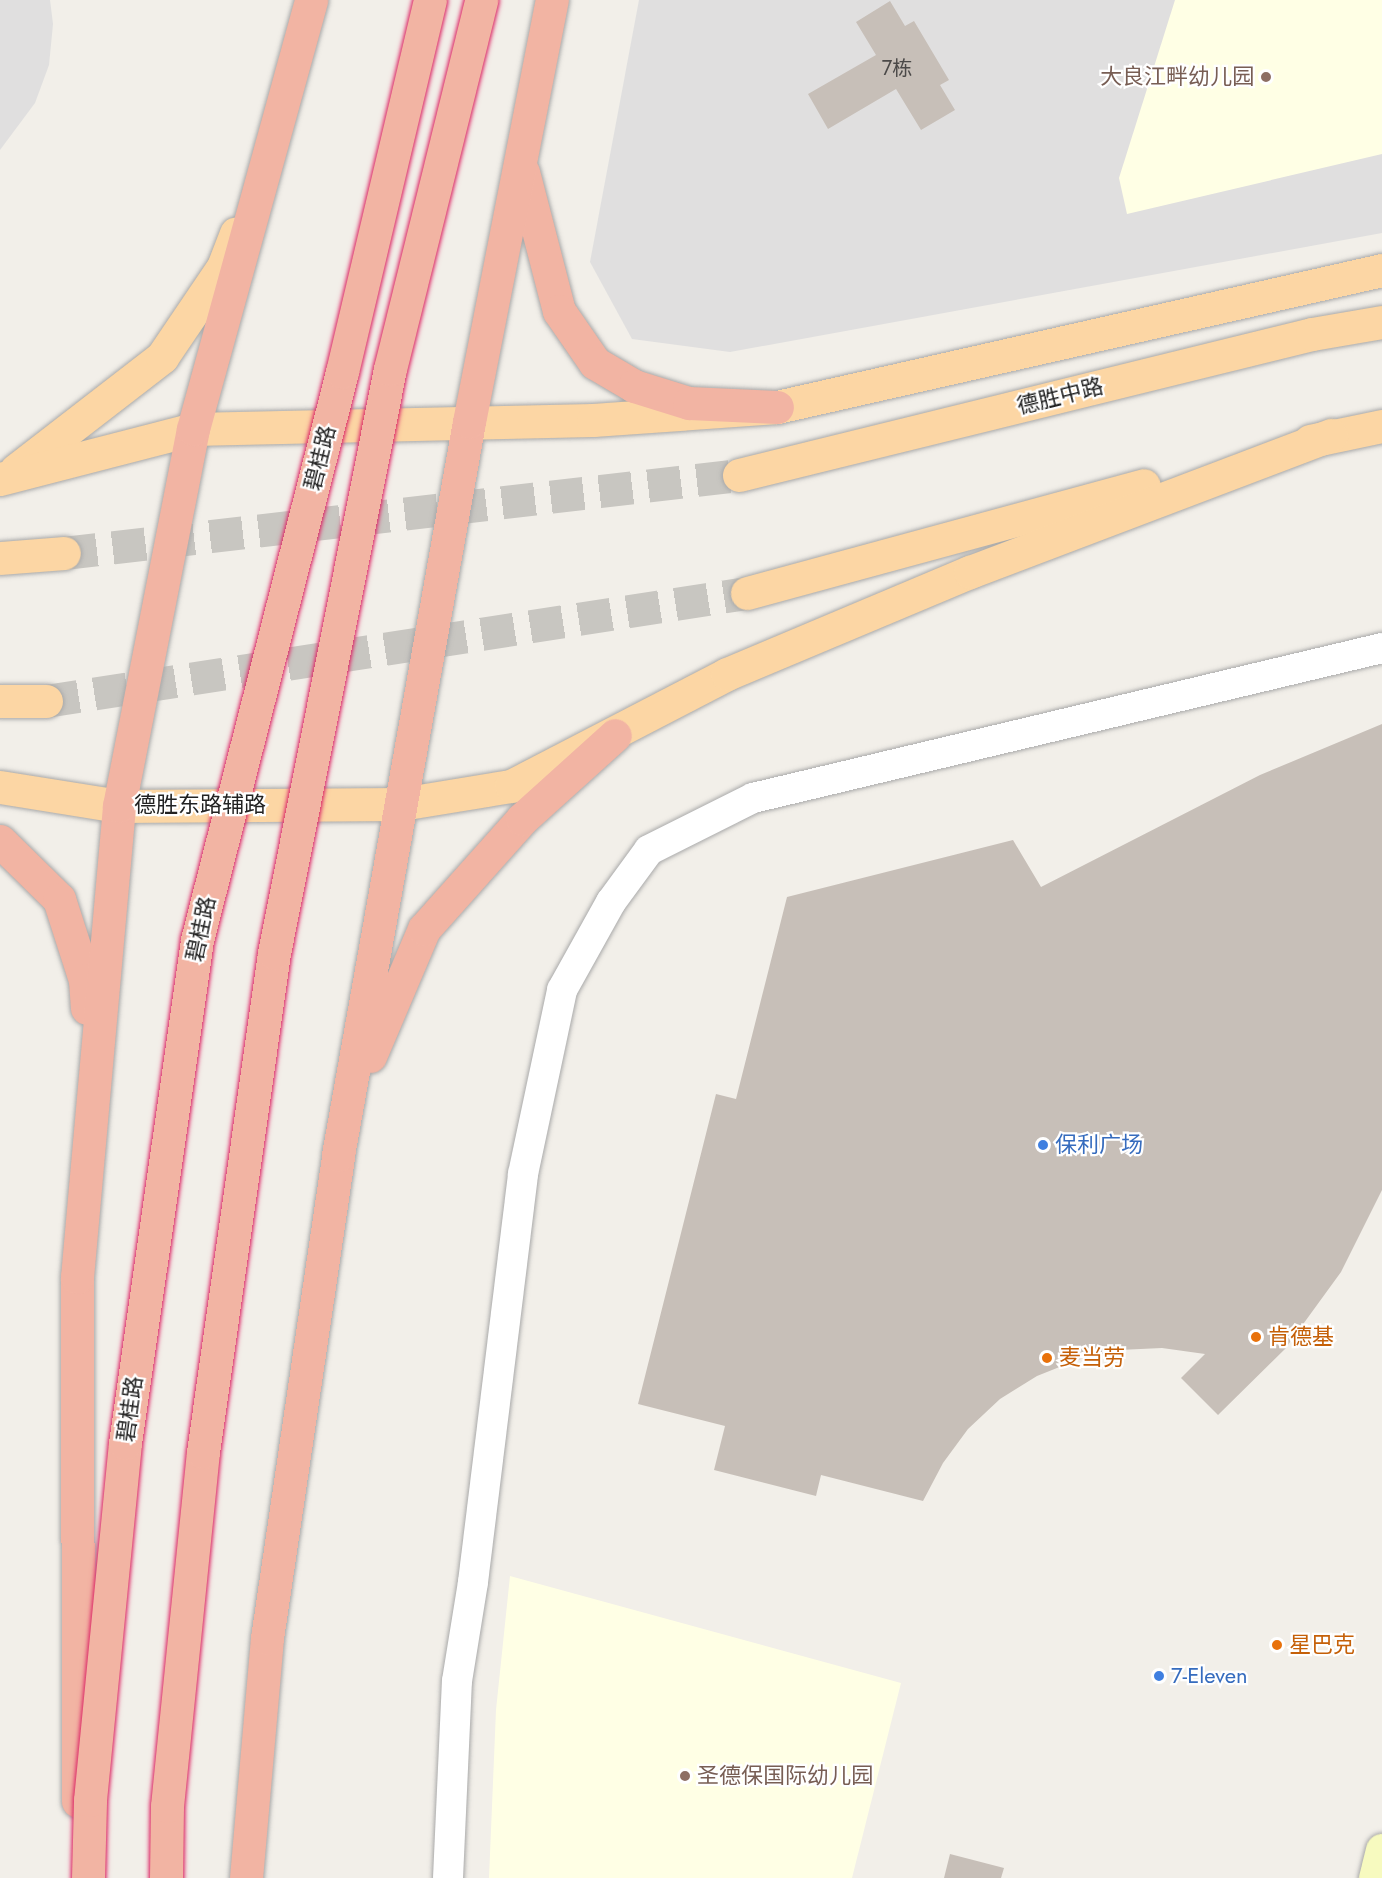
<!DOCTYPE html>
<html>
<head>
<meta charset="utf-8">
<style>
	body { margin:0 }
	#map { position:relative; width:1382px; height:1878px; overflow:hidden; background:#f2efe9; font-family:Jost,"Noto Sans SC",sans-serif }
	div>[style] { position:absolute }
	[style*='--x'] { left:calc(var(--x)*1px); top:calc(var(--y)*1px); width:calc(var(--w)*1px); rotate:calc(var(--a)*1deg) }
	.residential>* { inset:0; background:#e0dfdf }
	.education>* { inset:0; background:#ffffe5 }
	.building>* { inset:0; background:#c7bfb8 }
	.primary-tunnel>* { height:33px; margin-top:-16.5px; transform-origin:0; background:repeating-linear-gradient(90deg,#c8c6c1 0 33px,transparent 0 49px) }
	.roads { filter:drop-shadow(0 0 2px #a9a9a9) drop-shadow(0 0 2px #a9a9a9) }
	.minor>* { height:30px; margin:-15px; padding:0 15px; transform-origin:15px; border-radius:15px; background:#fff }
	.secondary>* { height:33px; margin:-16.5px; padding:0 16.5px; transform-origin:16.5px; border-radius:16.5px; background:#f7fabf }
	.primary>* { height:33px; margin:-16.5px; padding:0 16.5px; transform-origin:16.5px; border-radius:16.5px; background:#fcd6a4 }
	.trunk>* { height:33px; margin:-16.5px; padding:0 16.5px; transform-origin:16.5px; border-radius:16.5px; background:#f2b4a3 }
	.bridges { filter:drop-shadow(0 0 2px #dc2a67) drop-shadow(0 0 2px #dc2a67) }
	.trunk-bridge>* { height:33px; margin:-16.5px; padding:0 16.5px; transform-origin:16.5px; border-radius:16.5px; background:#f2b4a3 }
	.dots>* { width:16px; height:16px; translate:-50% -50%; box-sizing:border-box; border:3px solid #fff; border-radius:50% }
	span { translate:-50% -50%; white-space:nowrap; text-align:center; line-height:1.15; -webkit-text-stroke:4.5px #fff; paint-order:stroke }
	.number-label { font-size:20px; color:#4b4948 }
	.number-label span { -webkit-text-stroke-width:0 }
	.education-label { font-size:22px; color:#785e54 }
	.right { translate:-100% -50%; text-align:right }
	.left { translate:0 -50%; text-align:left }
	.street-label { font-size:22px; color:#222 }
	.shop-label { font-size:22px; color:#366cbe }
	.food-label { font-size:22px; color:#c56008 }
</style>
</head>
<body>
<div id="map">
	<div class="residential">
		<div style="clip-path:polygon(0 0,50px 0,53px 24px,49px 65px,35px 103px,0 150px)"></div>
		<div style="clip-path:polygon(639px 0,1382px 0,1382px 233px,730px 352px,632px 339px,590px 262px)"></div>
	</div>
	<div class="education">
		<div style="clip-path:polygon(1175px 0,1382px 0,1382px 154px,1127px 214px,1119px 178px)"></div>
		<div style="clip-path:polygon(510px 1576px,901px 1683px,852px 1878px,489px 1878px,496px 1710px)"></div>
	</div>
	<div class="building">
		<div style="clip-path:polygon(890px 1px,905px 26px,914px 21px,949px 80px,940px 85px,955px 110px,921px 130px,896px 89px,828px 129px,808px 94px,876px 55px,856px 22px)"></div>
		<div style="clip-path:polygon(1382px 724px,1382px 1190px,1341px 1272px,1285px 1349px,1218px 1415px,1181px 1378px,1205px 1354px,1162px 1348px,1119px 1350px,1077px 1360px,1037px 1376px,1000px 1399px,968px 1429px,943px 1463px,923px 1501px,821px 1475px,816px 1496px,714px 1470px,725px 1426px,638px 1404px,716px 1094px,736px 1099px,787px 897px,1013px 840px,1041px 887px,1260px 775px)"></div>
		<div style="clip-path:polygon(950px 1854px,1004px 1868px,1001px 1878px,944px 1878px)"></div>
	</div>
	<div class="primary-tunnel">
		<div style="--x:64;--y:553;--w:679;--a:-6.59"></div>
		<div style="--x:46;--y:701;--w:709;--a:-8.76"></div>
	</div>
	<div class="roads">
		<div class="minor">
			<div style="--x:448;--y:1878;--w:197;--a:-87.4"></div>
			<div style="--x:457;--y:1681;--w:100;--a:-80.8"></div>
			<div style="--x:473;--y:1582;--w:411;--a:-83"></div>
			<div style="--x:523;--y:1174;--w:188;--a:-78"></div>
			<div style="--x:562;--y:990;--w:101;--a:-60.9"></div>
			<div style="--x:611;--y:902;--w:64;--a:-53.8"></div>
			<div style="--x:649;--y:850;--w:116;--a:-26.6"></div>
			<div style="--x:753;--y:798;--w:647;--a:-13.41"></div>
		</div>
		<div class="secondary">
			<div style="--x:1375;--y:1878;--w:29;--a:-76"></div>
		</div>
		<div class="primary">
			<div style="--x:1310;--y:441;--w:74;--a:-11.8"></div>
			<div style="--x:16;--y:470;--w:185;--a:-37.7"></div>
			<div style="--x:162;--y:357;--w:109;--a:-55.9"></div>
			<div style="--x:223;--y:267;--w:36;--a:-69"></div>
			<div style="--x:739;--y:475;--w:590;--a:-13.82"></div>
			<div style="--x:1312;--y:334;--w:71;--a:-9.7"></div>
			<div style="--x:0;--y:479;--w:199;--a:-14.5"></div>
			<div style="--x:193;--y:429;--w:400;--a:-1.3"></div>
			<div style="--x:593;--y:420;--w:184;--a:-4"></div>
			<div style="--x:777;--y:407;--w:620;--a:-12.76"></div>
			<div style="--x:0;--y:558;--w:64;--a:-4.5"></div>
			<div style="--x:747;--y:593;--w:411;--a:-15.2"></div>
			<div style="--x:0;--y:701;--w:46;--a:0"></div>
			<div style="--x:0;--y:787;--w:121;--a:9.1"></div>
			<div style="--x:119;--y:806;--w:282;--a:-0.4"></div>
			<div style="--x:401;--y:804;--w:111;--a:-9.3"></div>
			<div style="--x:511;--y:786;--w:243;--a:-27.4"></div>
			<div style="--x:727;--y:674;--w:264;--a:-22.8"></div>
			<div style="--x:970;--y:572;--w:386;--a:-20.8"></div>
		</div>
		<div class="trunk">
			<div style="--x:523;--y:172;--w:144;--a:75.5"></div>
			<div style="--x:559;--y:311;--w:63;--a:55.3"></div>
			<div style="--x:595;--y:363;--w:45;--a:30.5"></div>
			<div style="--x:634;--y:386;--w:58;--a:17.2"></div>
			<div style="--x:689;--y:403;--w:88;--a:2.6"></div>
			<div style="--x:0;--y:841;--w:83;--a:44.5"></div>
			<div style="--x:59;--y:899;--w:85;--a:72.2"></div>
			<div style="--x:85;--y:980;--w:28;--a:86"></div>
			<div style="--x:370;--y:1056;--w:138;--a:-67"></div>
			<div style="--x:424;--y:929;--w:147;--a:-48.3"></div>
			<div style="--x:522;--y:819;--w:125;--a:-42.1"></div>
			<div style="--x:78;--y:1801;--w:524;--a:-90.11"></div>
			<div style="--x:77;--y:1277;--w:473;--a:-84.9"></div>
			<div style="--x:119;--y:806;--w:384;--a:-78.9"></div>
			<div style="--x:193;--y:429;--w:445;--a:-74.6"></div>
			<div style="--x:246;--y:1878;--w:241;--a:-85"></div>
			<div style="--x:267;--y:1638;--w:488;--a:-81.6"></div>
			<div style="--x:338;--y:1155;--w:745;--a:-79.87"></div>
			<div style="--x:469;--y:422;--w:430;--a:-78.9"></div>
		</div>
	</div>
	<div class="bridges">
		<div class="trunk-bridge">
			<div style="--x:88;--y:1878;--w:78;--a:-88.5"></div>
			<div style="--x:90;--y:1800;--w:359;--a:-84.4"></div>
			<div style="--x:125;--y:1443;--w:508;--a:-81.85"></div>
			<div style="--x:197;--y:940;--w:586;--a:-75.68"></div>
			<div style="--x:342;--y:372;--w:382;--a:-76.7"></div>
			<div style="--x:166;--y:1878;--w:72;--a:-89.2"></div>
			<div style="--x:167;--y:1806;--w:356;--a:-84.2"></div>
			<div style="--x:203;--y:1452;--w:504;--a:-81.9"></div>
			<div style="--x:274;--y:953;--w:595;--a:-78.77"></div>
			<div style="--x:390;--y:369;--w:380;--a:-76.1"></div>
		</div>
	</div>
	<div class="dots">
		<div style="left:1266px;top:77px;background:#8d6e63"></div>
		<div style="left:1043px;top:1145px;background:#3f7fe0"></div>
		<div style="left:1256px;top:1337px;background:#e8710a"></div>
		<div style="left:1047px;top:1358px;background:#e8710a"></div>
		<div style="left:1277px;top:1645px;background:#e8710a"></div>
		<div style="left:1159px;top:1676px;background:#3f7fe0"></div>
		<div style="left:685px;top:1776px;background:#8d6e63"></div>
	</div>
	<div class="number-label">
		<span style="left:897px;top:68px">7栋</span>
	</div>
	<div class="education-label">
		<span class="right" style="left:1254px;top:77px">大良江畔幼儿园</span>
		<span class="left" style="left:697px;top:1776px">圣德保国际幼儿园</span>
	</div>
	<div class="street-label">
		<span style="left:1060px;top:396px;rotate:-14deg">德胜中路</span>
		<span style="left:320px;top:458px;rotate:-76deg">碧桂路</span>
		<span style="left:200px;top:805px">德胜东路辅路</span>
		<span style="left:201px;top:929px;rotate:-78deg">碧桂路</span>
		<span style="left:130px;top:1409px;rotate:-82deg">碧桂路</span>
	</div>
	<div class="shop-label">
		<span class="left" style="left:1055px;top:1145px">保利广场</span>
		<span class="left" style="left:1171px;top:1676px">7-Eleven</span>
	</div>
	<div class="food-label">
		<span class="left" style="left:1268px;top:1337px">肯德基</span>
		<span class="left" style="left:1059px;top:1358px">麦当劳</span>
		<span class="left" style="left:1289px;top:1645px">星巴克</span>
	</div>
</div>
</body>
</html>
